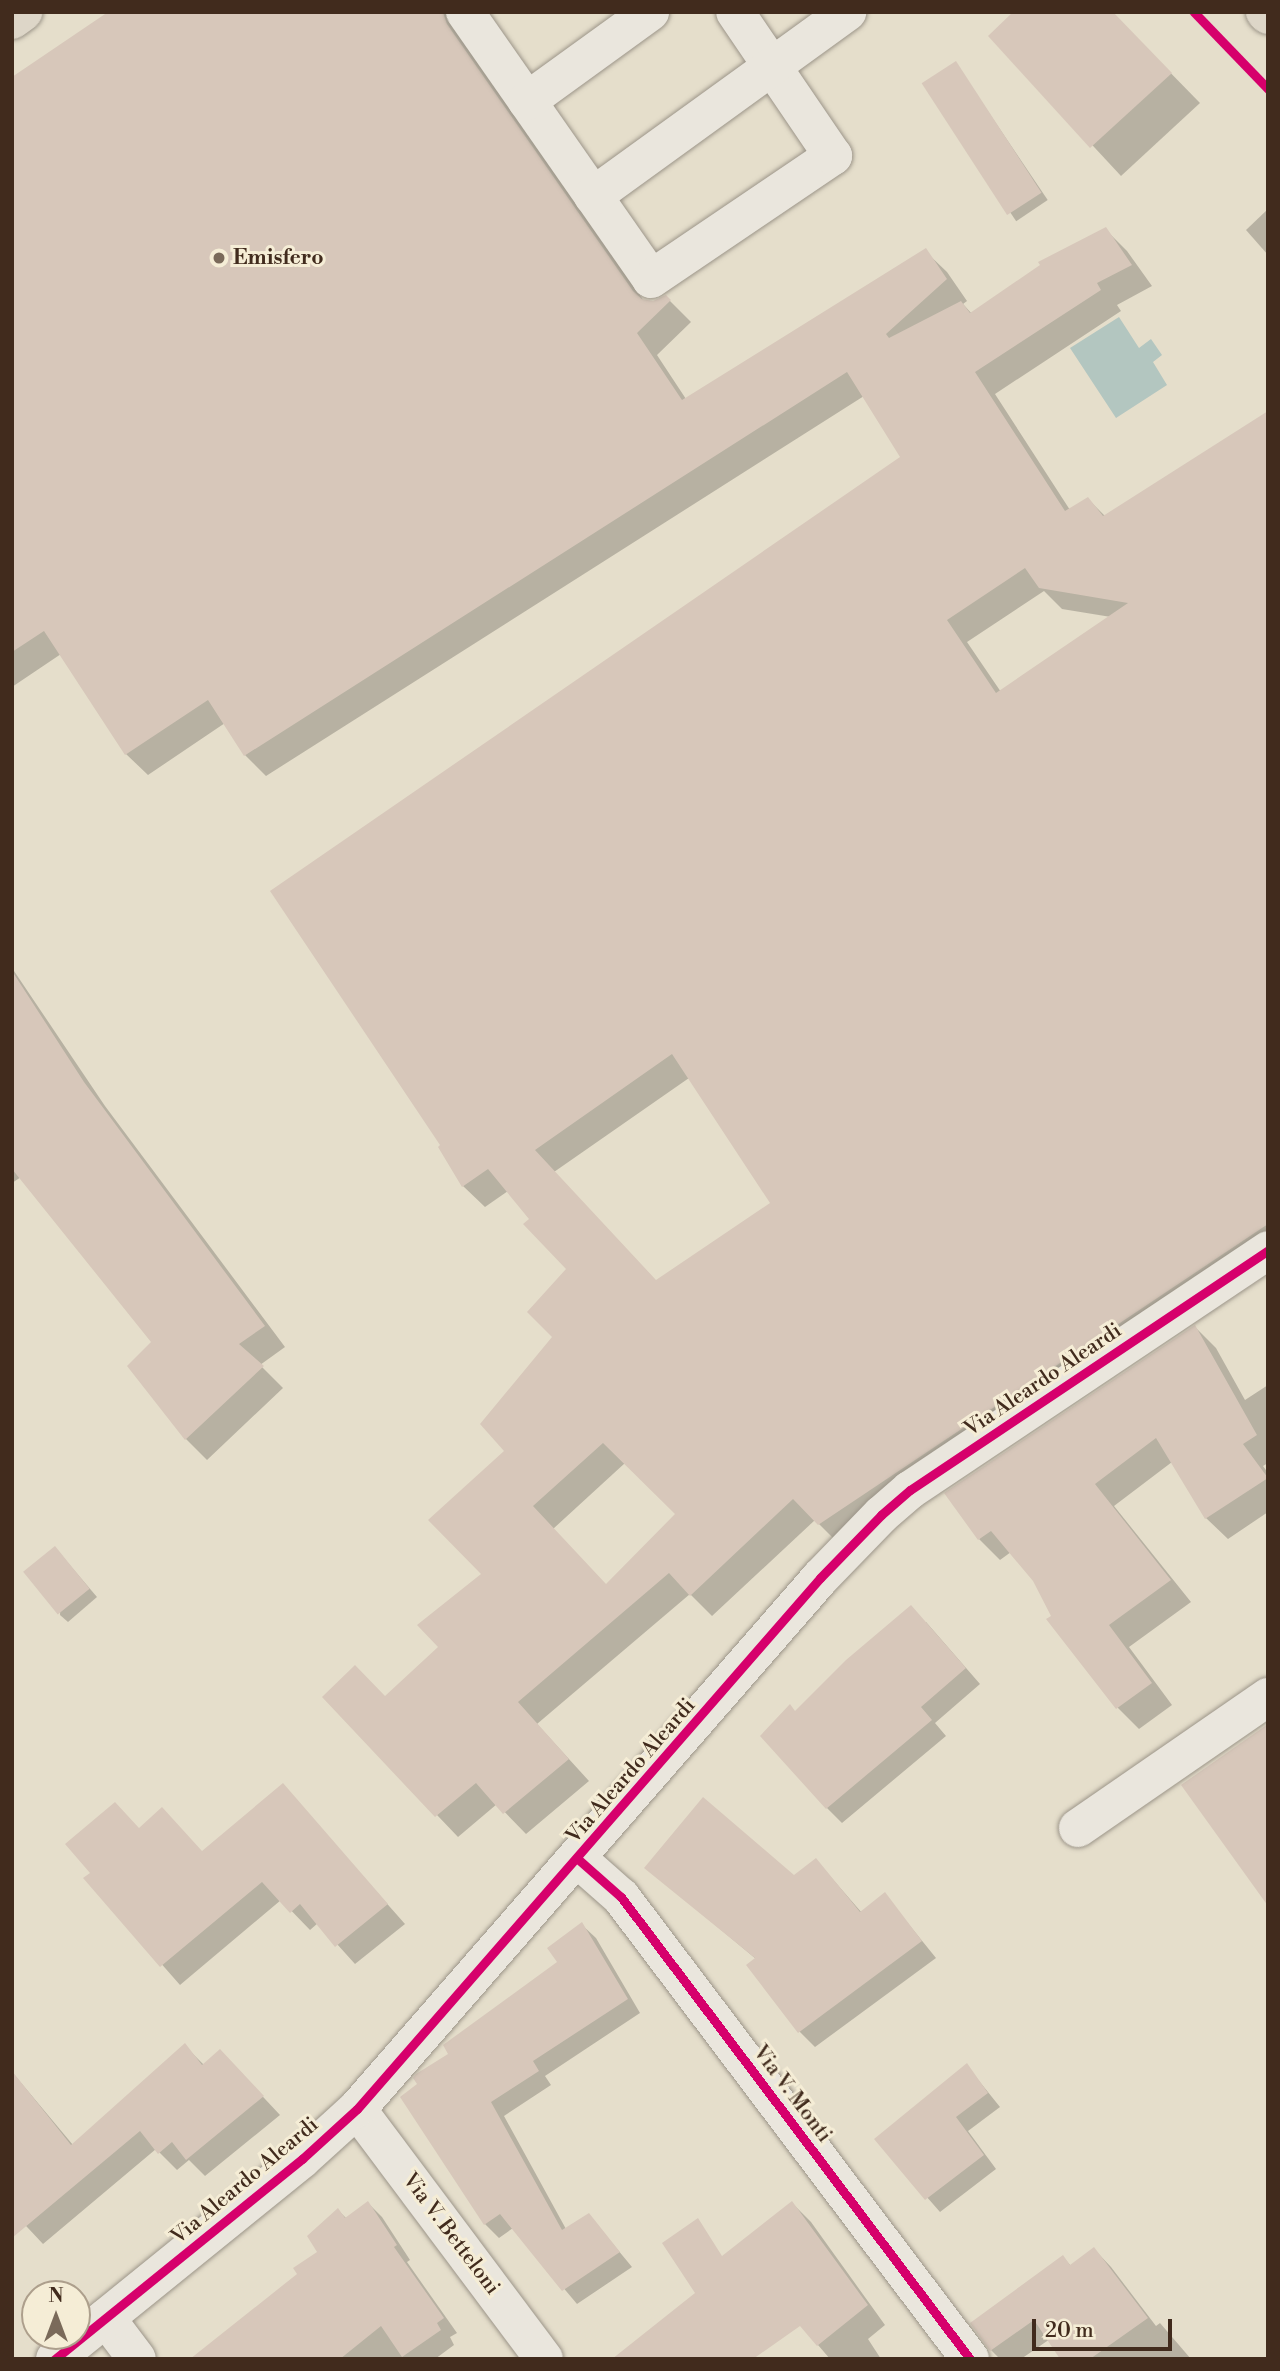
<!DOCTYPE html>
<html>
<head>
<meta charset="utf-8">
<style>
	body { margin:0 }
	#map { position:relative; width:1280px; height:2371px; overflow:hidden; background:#e5decb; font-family:"Libre Bodoni",serif }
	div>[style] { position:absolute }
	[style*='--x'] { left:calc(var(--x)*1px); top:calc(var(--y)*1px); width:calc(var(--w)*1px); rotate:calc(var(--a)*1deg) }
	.water>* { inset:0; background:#b3c6c0 }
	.shadow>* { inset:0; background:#0003; transform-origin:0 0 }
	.building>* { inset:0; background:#d7c7ba; transform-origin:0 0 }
	.roads { filter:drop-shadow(0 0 2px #9c9589) drop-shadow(0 0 2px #9c9589) }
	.minor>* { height:38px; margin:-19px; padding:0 19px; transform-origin:19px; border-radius:19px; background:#eae6dd }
	.major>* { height:38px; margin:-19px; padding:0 19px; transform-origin:19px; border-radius:19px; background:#ddd6c8 }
	.cycleway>* { height:9px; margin:-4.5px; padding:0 4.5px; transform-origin:4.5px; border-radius:4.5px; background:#d6006c }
	.dots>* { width:19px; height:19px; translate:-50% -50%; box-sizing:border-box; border:4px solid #f5edd6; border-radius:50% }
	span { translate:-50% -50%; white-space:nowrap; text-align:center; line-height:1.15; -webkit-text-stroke:6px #f5edd6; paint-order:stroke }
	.poi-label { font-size:21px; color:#412b1d; font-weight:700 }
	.left { translate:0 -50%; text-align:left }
	.street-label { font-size:21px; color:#412b1d }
	.frame { position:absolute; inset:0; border:14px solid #412b1d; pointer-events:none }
	.north { position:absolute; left:21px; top:2280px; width:70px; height:70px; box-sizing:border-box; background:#f5edd6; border:2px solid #ad9f8c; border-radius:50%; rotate:0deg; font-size:19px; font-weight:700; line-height:28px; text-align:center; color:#412b1d }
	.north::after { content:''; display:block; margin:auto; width:24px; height:32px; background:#7a6a5a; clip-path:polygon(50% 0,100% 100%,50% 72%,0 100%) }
	.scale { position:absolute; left:1032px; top:2319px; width:140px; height:32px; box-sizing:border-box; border:4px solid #412b1d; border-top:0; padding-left:9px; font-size:21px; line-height:24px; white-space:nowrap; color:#412b1d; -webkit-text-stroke:5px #f5edd6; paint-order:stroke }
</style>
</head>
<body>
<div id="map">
	<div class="water">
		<div style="clip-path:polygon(1119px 317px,1139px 348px,1151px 339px,1162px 355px,1153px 362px,1167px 385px,1116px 418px,1070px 348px)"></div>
	</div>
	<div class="shadow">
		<div style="clip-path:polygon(evenodd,111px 12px,452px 12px,468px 47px,644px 301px,654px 302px,666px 297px,691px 322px,657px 355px,686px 399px,925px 251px,947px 272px,967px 301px,963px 304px,972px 314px,1105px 229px,1127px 251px,1152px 286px,1117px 305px,1121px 311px,995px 394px,1070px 510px,1088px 499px,1106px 517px,1268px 414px,1268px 1259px,840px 1545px,815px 1520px,712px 1616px,690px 1594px,537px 1724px,589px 1781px,526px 1834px,497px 1804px,458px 1837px,437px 1815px,386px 1698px,440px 1647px,483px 1575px,506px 1451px,554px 1337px,568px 1269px,508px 1191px,485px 1207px,463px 1186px,903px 458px,864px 396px,266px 776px,245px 755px,225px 723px,148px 775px,126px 754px,61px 654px,12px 687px,12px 79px,111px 12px,1044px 591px,1062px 609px,1111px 617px,1001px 692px,967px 642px,1044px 591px,111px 12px,689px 1078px,772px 1203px,657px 1282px,554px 1172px,689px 1078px,111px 12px,625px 1463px,677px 1514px,606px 1586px,553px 1529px,625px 1463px)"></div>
		<div style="clip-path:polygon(1111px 12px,1200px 103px,1121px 176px,991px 36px)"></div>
		<div style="left:956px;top:64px;width:164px;height:38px;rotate:56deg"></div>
		<div style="clip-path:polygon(1268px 209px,1268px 255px,1246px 230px)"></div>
		<div style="clip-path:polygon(12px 968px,105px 1106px,285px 1347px,260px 1365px,283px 1388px,207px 1460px,186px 1439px,129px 1366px,153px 1342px,21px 1177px,12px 1183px)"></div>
		<div style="clip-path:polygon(1195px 1327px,1216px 1348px,1245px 1400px,1268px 1385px,1268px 1463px,1263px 1466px,1268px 1473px,1268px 1512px,1228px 1539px,1206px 1518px,1172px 1462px,1114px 1506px,1191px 1602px,1129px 1647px,1172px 1705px,1139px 1729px,1118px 1708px,1049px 1620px,1053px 1616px,1034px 1580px,1011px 1552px,1000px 1560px,979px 1539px)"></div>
		<div style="clip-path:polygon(62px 1556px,97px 1597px,68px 1622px,60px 1615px)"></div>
		<div style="clip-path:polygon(926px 1622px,980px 1684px,935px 1723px,946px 1736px,842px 1823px,827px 1808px,796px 1712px)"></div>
		<div style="clip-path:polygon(283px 1786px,405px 1924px,355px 1964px,318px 1923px,310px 1930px,281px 1900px,180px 1985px,86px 1878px,140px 1830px,203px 1853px)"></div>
		<div style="clip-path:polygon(816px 1860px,862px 1913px,885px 1895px,936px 1958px,815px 2047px,799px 2031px,756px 1959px,647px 1868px,794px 1878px)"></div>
		<div style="clip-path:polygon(582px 1925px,596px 1938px,640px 2013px,545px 2076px,551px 2085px,504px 2116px,566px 2229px,589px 2215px,632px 2267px,577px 2304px,513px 2228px,499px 2238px,485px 2224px,450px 2054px,559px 1962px)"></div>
		<div style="clip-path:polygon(185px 2046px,204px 2065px,237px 2069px,280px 2115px,205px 2176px,189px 2160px,177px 2170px,156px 2149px,43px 2244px,12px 2211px,12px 2072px,73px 2145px)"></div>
		<div style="clip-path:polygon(967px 2066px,1000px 2107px,968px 2131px,996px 2169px,940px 2212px,876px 2139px)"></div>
		<div style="clip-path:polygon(368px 2203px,382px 2217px,410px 2260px,407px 2262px,457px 2333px,450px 2337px,454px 2345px,435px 2359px,195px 2359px,299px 2274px,319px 2252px,338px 2210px,347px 2219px)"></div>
		<div style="clip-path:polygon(792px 2203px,811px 2222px,885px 2325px,868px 2339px,881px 2359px,830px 2359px,735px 2248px)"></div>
		<div style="clip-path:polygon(1094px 2249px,1111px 2267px,1156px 2326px,1160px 2323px,1191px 2359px,1064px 2359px,1050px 2339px,1021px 2359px,1000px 2359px,991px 2350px,1063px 2257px,1071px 2266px)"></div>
	</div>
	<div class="building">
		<div style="clip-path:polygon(evenodd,108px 12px,443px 12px,447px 24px,633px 291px,642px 299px,653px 301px,666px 295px,671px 300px,637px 333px,682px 400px,926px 248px,947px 279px,886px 334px,889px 338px,961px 301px,970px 313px,1040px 265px,1038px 262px,1106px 227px,1132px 265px,1097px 283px,1101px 290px,975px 372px,1065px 511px,1088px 497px,1103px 516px,1268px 411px,1268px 1224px,818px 1525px,793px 1499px,690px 1596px,669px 1573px,518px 1702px,569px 1759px,503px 1814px,476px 1783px,435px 1817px,322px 1697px,355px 1665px,385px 1696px,438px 1647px,417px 1625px,481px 1574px,428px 1520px,504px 1451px,480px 1424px,552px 1337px,527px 1312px,566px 1269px,523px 1224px,529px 1219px,488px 1169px,462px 1187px,438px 1147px,440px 1145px,270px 891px,900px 457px,847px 372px,244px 756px,208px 700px,125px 755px,44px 631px,12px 652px,12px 77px,108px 12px,1025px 568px,1039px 588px,1128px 603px,996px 693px,947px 620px,1025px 568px,108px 12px,672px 1054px,770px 1203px,656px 1280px,535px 1150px,672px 1054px,108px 12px,603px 1443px,675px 1514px,606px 1584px,533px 1506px,603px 1443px)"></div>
		<div style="clip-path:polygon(1013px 12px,1113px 12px,1172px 73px,1090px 148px,988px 36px)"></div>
		<div style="left:956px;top:61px;width:157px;height:41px;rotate:57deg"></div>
		<div style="clip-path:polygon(12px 971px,84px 1082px,265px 1326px,239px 1344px,264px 1366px,185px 1440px,127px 1366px,151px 1342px,12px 1169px)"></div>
		<div style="clip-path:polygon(1195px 1325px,1257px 1435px,1243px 1444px,1268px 1478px,1205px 1519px,1156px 1438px,1095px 1484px,1171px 1580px,1109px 1625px,1152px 1683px,1116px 1709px,1046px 1619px,1051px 1616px,1033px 1581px,991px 1531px,978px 1540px,944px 1493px)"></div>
		<div style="left:55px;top:1546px;width:55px;height:41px;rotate:51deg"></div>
		<div style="clip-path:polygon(911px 1605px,966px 1668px,921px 1707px,932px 1720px,826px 1809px,760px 1736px,790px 1704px,795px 1711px,846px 1660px)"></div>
		<div style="clip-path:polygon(1268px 1724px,1268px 1906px,1181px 1785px)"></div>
		<div style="clip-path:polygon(283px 1783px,388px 1904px,335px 1947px,300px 1904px,290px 1913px,262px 1882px,160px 1967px,83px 1878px,90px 1873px,65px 1844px,115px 1802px,139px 1828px,162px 1807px,202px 1851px)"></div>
		<div style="clip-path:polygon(703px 1797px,794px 1875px,816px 1858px,860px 1912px,885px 1892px,922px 1941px,798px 2033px,746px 1965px,755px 1958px,644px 1868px)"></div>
		<div style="clip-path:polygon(582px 1922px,628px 1999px,533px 2061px,539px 2071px,491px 2102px,562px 2230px,589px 2213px,620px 2252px,562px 2291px,500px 2214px,484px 2225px,400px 2097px,417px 2084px,413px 2078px,416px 2074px,448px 2054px,443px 2045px,557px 1962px,547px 1948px)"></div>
		<div style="clip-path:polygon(185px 2043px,202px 2065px,220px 2049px,264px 2096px,186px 2160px,172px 2142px,158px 2154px,140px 2131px,12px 2238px,12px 2071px,71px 2145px)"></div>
		<div style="clip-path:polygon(967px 2063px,988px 2093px,956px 2117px,984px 2155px,925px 2200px,874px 2139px)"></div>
		<div style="clip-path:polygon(368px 2201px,397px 2245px,394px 2247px,444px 2318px,437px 2323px,441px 2330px,402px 2357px,381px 2326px,340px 2359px,190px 2359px,297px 2274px,293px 2268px,317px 2252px,307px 2236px,338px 2208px,345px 2218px)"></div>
		<div style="clip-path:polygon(792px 2201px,868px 2305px,817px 2346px,800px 2326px,753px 2359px,612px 2359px,695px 2293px,662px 2243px,698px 2218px,722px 2256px)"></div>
		<div style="clip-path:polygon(1094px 2247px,1148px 2318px,1090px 2359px,1060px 2359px,1034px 2320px,990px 2351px,970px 2323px,1063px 2255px,1070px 2265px)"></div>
	</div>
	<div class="roads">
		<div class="minor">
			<div style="--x:465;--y:12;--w:325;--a:55.1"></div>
			<div style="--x:651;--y:279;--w:220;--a:-34.1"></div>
			<div style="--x:833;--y:156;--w:174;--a:-124.2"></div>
			<div style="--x:527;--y:101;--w:152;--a:-35.9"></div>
			<div style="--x:593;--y:196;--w:314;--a:-35.9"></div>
			<div style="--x:1078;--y:1828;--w:231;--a:-34.6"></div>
			<div style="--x:578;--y:1859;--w:57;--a:41.5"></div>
			<div style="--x:621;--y:1897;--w:579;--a:52.93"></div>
			<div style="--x:357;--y:2109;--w:312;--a:53.2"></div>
			<div style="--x:106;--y:2318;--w:51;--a:52.9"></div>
			<div style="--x:55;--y:2359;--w:318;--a:-39"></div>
			<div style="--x:302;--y:2159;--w:74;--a:-42.3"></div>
			<div style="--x:357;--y:2109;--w:705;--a:-48.91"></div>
			<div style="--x:820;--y:1578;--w:88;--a:-45.9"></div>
			<div style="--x:881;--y:1515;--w:38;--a:-41"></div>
			<div style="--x:910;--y:1490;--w:431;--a:-33.8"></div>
		</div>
		<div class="major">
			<div style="--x:1265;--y:12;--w:4;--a:45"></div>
			<div style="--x:12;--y:20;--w:14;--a:-36"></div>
		</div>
	</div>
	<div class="cycleway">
		<div style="--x:1194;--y:12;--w:107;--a:46.1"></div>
		<div style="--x:578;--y:1859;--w:57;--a:41.5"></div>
		<div style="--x:621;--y:1897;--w:579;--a:52.93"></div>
		<div style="--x:55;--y:2359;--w:318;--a:-39"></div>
		<div style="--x:302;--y:2159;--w:74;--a:-42.3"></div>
		<div style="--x:357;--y:2109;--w:705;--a:-48.91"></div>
		<div style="--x:820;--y:1578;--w:88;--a:-45.9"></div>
		<div style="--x:881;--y:1515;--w:38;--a:-41"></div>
		<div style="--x:910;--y:1490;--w:431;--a:-33.8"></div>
	</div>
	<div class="dots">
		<div style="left:219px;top:258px;background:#7a6a5a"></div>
	</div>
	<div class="poi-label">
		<span class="left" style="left:233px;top:258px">Emisfero</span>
	</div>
	<div class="street-label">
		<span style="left:1043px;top:1380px;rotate:-34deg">Via Aleardo Aleardi</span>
		<span style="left:631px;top:1771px;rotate:-49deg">Via Aleardo Aleardi</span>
		<span style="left:792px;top:2094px;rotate:53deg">Via V. Monti</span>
		<span style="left:245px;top:2181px;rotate:-40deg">Via Aleardo Aleardi</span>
		<span style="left:451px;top:2234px;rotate:53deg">Via V. Betteloni</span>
	</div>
	<div class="frame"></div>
	<div class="north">N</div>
	<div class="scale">20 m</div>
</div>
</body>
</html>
